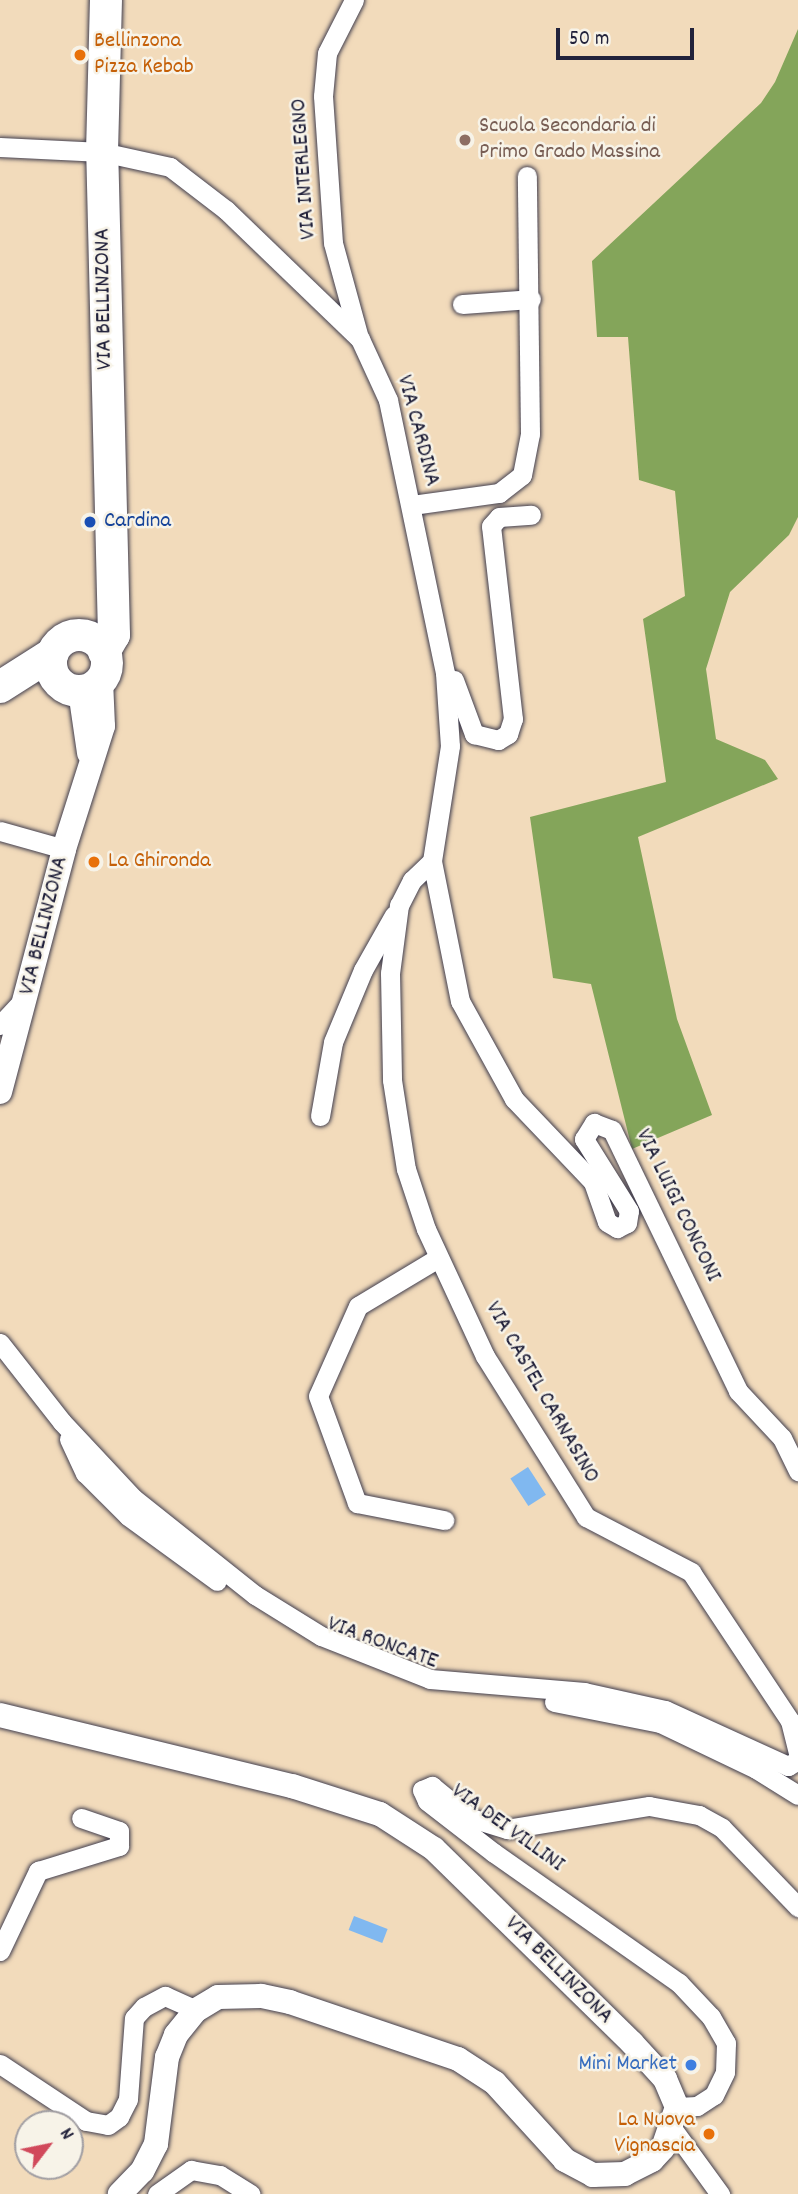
<!DOCTYPE html>
<html>
<head>
<meta charset="utf-8">
<style>
	body { margin:0 }
	#map { position:relative; width:798px; height:2194px; overflow:hidden; background:#f2dbbb; font-family:Dekko,sans-serif }
	div>[style] { position:absolute }
	[style*='--x'] { left:calc(var(--x)*1px); top:calc(var(--y)*1px); width:calc(var(--w)*1px); rotate:calc(var(--a)*1deg) }
	.forest>* { inset:0; background:#84a55a }
	.water>* { inset:0; background:#80b8f0; transform-origin:0 0 }
	.roads { filter:drop-shadow(0 0 2px #413e4e) drop-shadow(0 0 2px #413e4e) }
	.minor>* { height:19px; margin:-9.5px; padding:0 9.5px; transform-origin:9.5px; border-radius:9.5px; background:#fff }
	.tertiary>* { height:24px; margin:-12px; padding:0 12px; transform-origin:12px; border-radius:12px; background:#fff }
	.primary>* { height:32px; margin:-16px; padding:0 16px; transform-origin:16px; border-radius:16px; background:#fff }
	.primary>.ring { margin:-16px; padding:0; box-sizing:content-box; background:none; border:32px solid #fff; border-radius:50% }
	.dots>* { width:19px; height:19px; translate:-50% -50%; box-sizing:border-box; border:4px solid #f7f3e8; border-radius:50% }
	span { translate:-50% -50%; white-space:nowrap; text-align:center; line-height:1.15; -webkit-text-stroke:5px #f7f3e8; paint-order:stroke }
	.food-label { font-size:23px; color:#c56008 }
	.left { translate:0 -50%; text-align:left }
	.right { translate:-100% -50%; text-align:right }
	.education-label { font-size:23px; color:#785e54 }
	.street-label { font-size:23px; color:#22223b }
	.transit-label { font-size:23px; color:#164399 }
	.shop-label { font-size:23px; color:#366cbe }
	.north { position:absolute; left:14px; top:2110px; width:70px; height:70px; box-sizing:border-box; background:#f7f3e8; border:2px solid #a29fa3; border-radius:50%; rotate:58deg; font-size:19px; font-weight:700; line-height:28px; text-align:center; color:#22223b }
	.north::after { content:''; display:block; margin:auto; width:24px; height:32px; background:#d1495b; clip-path:polygon(50% 0,100% 100%,50% 72%,0 100%) }
	.scale { position:absolute; left:556px; top:28px; width:138px; height:32px; box-sizing:border-box; border:4px solid #22223b; border-top:0; padding-left:9px; font-size:21px; line-height:24px; white-space:nowrap; color:#22223b; -webkit-text-stroke:5px #f7f3e8; paint-order:stroke }
</style>
</head>
<body>
<div id="map">
	<div class="forest">
		<div style="clip-path:polygon(798px 29px,798px 517px,789px 535px,730px 592px,706px 669px,716px 739px,765px 760px,778px 779px,638px 837px,677px 1019px,712px 1115px,632px 1149px,591px 984px,553px 978px,530px 817px,666px 782px,643px 619px,685px 596px,675px 491px,639px 480px,628px 337px,597px 337px,592px 261px,761px 103px,775px 82px)"></div>
	</div>
	<div class="water">
		<div style="left:528px;top:1467px;width:33px;height:21px;rotate:57deg"></div>
		<div style="left:354px;top:1916px;width:36px;height:15px;rotate:21deg"></div>
	</div>
	<div class="roads">
		<div class="minor">
			<div style="--x:354;--y:0;--w:59;--a:117"></div>
			<div style="--x:327;--y:53;--w:43;--a:95.3"></div>
			<div style="--x:323;--y:96;--w:147;--a:86.1"></div>
			<div style="--x:333;--y:243;--w:98;--a:74.7"></div>
			<div style="--x:0;--y:147;--w:102;--a:2.8"></div>
			<div style="--x:102;--y:152;--w:70;--a:12.4"></div>
			<div style="--x:170;--y:167;--w:71;--a:37.5"></div>
			<div style="--x:226;--y:210;--w:186;--a:43.9"></div>
			<div style="--x:360;--y:339;--w:67;--a:65.3"></div>
			<div style="--x:388;--y:400;--w:279;--a:78.2"></div>
			<div style="--x:445;--y:673;--w:73;--a:86.1"></div>
			<div style="--x:450;--y:746;--w:116;--a:98.9"></div>
			<div style="--x:432;--y:861;--w:143;--a:78.7"></div>
			<div style="--x:460;--y:1001;--w:112;--a:61.1"></div>
			<div style="--x:514;--y:1099;--w:115;--a:46.4"></div>
			<div style="--x:593;--y:1182;--w:42;--a:70.7"></div>
			<div style="--x:607;--y:1222;--w:12;--a:31"></div>
			<div style="--x:617;--y:1228;--w:11;--a:-27"></div>
			<div style="--x:627;--y:1223;--w:12;--a:-81"></div>
			<div style="--x:629;--y:1211;--w:85;--a:-122"></div>
			<div style="--x:584;--y:1139;--w:19;--a:-58"></div>
			<div style="--x:594;--y:1123;--w:19;--a:21"></div>
			<div style="--x:612;--y:1130;--w:290;--a:64.2"></div>
			<div style="--x:738;--y:1391;--w:64;--a:46.9"></div>
			<div style="--x:782;--y:1438;--w:37;--a:64"></div>
			<div style="--x:462;--y:304;--w:69;--a:-4.1"></div>
			<div style="--x:412;--y:505;--w:88;--a:-7.9"></div>
			<div style="--x:499;--y:493;--w:29;--a:-38"></div>
			<div style="--x:522;--y:475;--w:42;--a:-79"></div>
			<div style="--x:530;--y:434;--w:258;--a:-90.7"></div>
			<div style="--x:454;--y:680;--w:58;--a:69.7"></div>
			<div style="--x:474;--y:734;--w:25;--a:14"></div>
			<div style="--x:498;--y:740;--w:12;--a:-31"></div>
			<div style="--x:508;--y:734;--w:16;--a:-72"></div>
			<div style="--x:513;--y:719;--w:194;--a:-96.5"></div>
			<div style="--x:491;--y:526;--w:12;--a:-48"></div>
			<div style="--x:499;--y:517;--w:32;--a:-4"></div>
			<div style="--x:0;--y:831;--w:66;--a:15.7"></div>
			<div style="--x:432;--y:861;--w:28;--a:136"></div>
			<div style="--x:412;--y:880;--w:28;--a:117"></div>
			<div style="--x:399;--y:905;--w:69;--a:97.5"></div>
			<div style="--x:390;--y:973;--w:107;--a:88.9"></div>
			<div style="--x:392;--y:1080;--w:90;--a:81.1"></div>
			<div style="--x:406;--y:1169;--w:63;--a:71.6"></div>
			<div style="--x:426;--y:1229;--w:140;--a:65.1"></div>
			<div style="--x:485;--y:1356;--w:190;--a:57.9"></div>
			<div style="--x:586;--y:1517;--w:119;--a:27.6"></div>
			<div style="--x:691;--y:1572;--w:179;--a:56.4"></div>
			<div style="--x:790;--y:1721;--w:32;--a:76"></div>
			<div style="--x:0;--y:1025;--w:38;--a:-47"></div>
			<div style="--x:320;--y:1116;--w:75;--a:-80"></div>
			<div style="--x:333;--y:1042;--w:78;--a:-67.4"></div>
			<div style="--x:363;--y:970;--w:63;--a:-60.6"></div>
			<div style="--x:438;--y:1258;--w:93;--a:149"></div>
			<div style="--x:358;--y:1306;--w:98;--a:114"></div>
			<div style="--x:318;--y:1396;--w:114;--a:70"></div>
			<div style="--x:357;--y:1503;--w:89;--a:11.1"></div>
			<div style="--x:0;--y:1343;--w:100;--a:51.9"></div>
			<div style="--x:62;--y:1422;--w:104;--a:46.9"></div>
			<div style="--x:133;--y:1498;--w:156;--a:38.5"></div>
			<div style="--x:255;--y:1595;--w:78;--a:31.8"></div>
			<div style="--x:321;--y:1636;--w:117;--a:21.5"></div>
			<div style="--x:430;--y:1679;--w:155;--a:4.8"></div>
			<div style="--x:584;--y:1692;--w:83;--a:12.5"></div>
			<div style="--x:665;--y:1710;--w:135;--a:24.5"></div>
			<div style="--x:788;--y:1766;--w:12;--a:-31"></div>
			<div style="--x:69;--y:1439;--w:38;--a:65"></div>
			<div style="--x:85;--y:1473;--w:61;--a:45"></div>
			<div style="--x:128;--y:1516;--w:110;--a:36.1"></div>
			<div style="--x:554;--y:1702;--w:108;--a:11.2"></div>
			<div style="--x:660;--y:1723;--w:106;--a:25.6"></div>
			<div style="--x:756;--y:1769;--w:49;--a:31.8"></div>
			<div style="--x:0;--y:1951;--w:89;--a:-64.6"></div>
			<div style="--x:38;--y:1871;--w:85;--a:-17.2"></div>
			<div style="--x:119;--y:1846;--w:15;--a:-90"></div>
			<div style="--x:119;--y:1831;--w:40;--a:-161.1"></div>
			<div style="--x:0;--y:2064;--w:103;--a:33.5"></div>
			<div style="--x:86;--y:2121;--w:22;--a:10"></div>
			<div style="--x:108;--y:2125;--w:14;--a:-36"></div>
			<div style="--x:119;--y:2117;--w:20;--a:-63"></div>
			<div style="--x:128;--y:2099;--w:81;--a:-85.8"></div>
			<div style="--x:134;--y:2018;--w:15;--a:-48"></div>
			<div style="--x:144;--y:2007;--w:24;--a:-28"></div>
			<div style="--x:165;--y:1996;--w:34;--a:24"></div>
			<div style="--x:677;--y:2107;--w:20;--a:-3"></div>
			<div style="--x:697;--y:2106;--w:20;--a:-33"></div>
			<div style="--x:714;--y:2095;--w:25;--a:-64"></div>
			<div style="--x:725;--y:2072;--w:29;--a:-88"></div>
			<div style="--x:726;--y:2043;--w:30;--a:-120"></div>
			<div style="--x:711;--y:2017;--w:47;--a:-133.3"></div>
			<div style="--x:679;--y:1983;--w:226;--a:-144.9"></div>
			<div style="--x:494;--y:1853;--w:85;--a:-142.2"></div>
			<div style="--x:427;--y:1801;--w:12;--a:-114"></div>
			<div style="--x:422;--y:1790;--w:11;--a:-22"></div>
			<div style="--x:432;--y:1786;--w:50;--a:39.4"></div>
			<div style="--x:471;--y:1818;--w:38;--a:17"></div>
			<div style="--x:507;--y:1829;--w:144;--a:-9.2"></div>
			<div style="--x:649;--y:1806;--w:51;--a:10.2"></div>
			<div style="--x:699;--y:1815;--w:26;--a:29"></div>
			<div style="--x:722;--y:1828;--w:110;--a:46.1"></div>
			<div style="--x:672;--y:2128;--w:82;--a:54"></div>
			<div style="--x:157;--y:2194;--w:42;--a:-35.2"></div>
			<div style="--x:191;--y:2170;--w:29;--a:10"></div>
			<div style="--x:220;--y:2175;--w:36;--a:32"></div>
		</div>
		<div class="tertiary">
			<div style="--x:80;--y:691;--w:63;--a:81.7"></div>
			<div style="--x:0;--y:1092;--w:251;--a:-75.2"></div>
			<div style="--x:64;--y:849;--w:129;--a:-72.4"></div>
			<div style="--x:103;--y:726;--w:45;--a:-92.5"></div>
			<div style="--x:0;--y:1715;--w:301;--a:13.7"></div>
			<div style="--x:292;--y:1786;--w:92;--a:17.7"></div>
			<div style="--x:380;--y:1814;--w:64;--a:32.9"></div>
			<div style="--x:434;--y:1849;--w:277;--a:44.4"></div>
			<div style="--x:632;--y:2043;--w:49;--a:47.5"></div>
			<div style="--x:665;--y:2079;--w:30;--a:67"></div>
			<div style="--x:677;--y:2107;--w:43;--a:108.9"></div>
			<div style="--x:663;--y:2148;--w:16;--a:133"></div>
			<div style="--x:652;--y:2160;--w:30;--a:153"></div>
			<div style="--x:625;--y:2174;--w:32;--a:178"></div>
			<div style="--x:593;--y:2175;--w:32;--a:-152"></div>
			<div style="--x:565;--y:2160;--w:104;--a:-132.3"></div>
			<div style="--x:495;--y:2083;--w:44;--a:-147"></div>
			<div style="--x:458;--y:2059;--w:177;--a:-161.3"></div>
			<div style="--x:290;--y:2002;--w:30;--a:-168"></div>
			<div style="--x:261;--y:1996;--w:43;--a:178.7"></div>
			<div style="--x:218;--y:1997;--w:26;--a:149"></div>
			<div style="--x:196;--y:2010;--w:32;--a:129"></div>
			<div style="--x:176;--y:2035;--w:24;--a:112"></div>
			<div style="--x:167;--y:2057;--w:88;--a:97.2"></div>
			<div style="--x:156;--y:2144;--w:30;--a:117"></div>
			<div style="--x:142;--y:2171;--w:32;--a:134"></div>
		</div>
		<div class="primary">
			<div class="ring" style="left:51px;top:635px;width:24px;height:24px"></div>
			<div style="--x:104;--y:652;--w:20;--a:-60"></div>
			<div style="--x:114;--y:635;--w:483;--a:-91.4"></div>
			<div style="--x:102;--y:152;--w:152;--a:-88.5"></div>
			<div style="--x:0;--y:687;--w:62;--a:-32.4"></div>
		</div>
	</div>
	<div class="dots">
		<div style="left:80px;top:55px;background:#e8710a"></div>
		<div style="left:465px;top:140px;background:#8d6e63"></div>
		<div style="left:90px;top:522px;background:#1a4fb4"></div>
		<div style="left:94px;top:862px;background:#e8710a"></div>
		<div style="left:691px;top:2065px;background:#3f7fe0"></div>
		<div style="left:709px;top:2134px;background:#e8710a"></div>
	</div>
	<div class="food-label">
		<span class="left" style="left:94px;top:55px">Bellinzona<br>Pizza Kebab</span>
		<span class="left" style="left:108px;top:862px">La Ghironda</span>
		<span class="right" style="left:695px;top:2134px">La Nuova<br>Vignascia</span>
	</div>
	<div class="education-label">
		<span class="left" style="left:479px;top:140px">Scuola Secondaria di<br>Primo Grado Massina</span>
	</div>
	<div class="street-label">
		<span style="left:305px;top:169px;rotate:-94deg">VIA INTERLEGNO</span>
		<span style="left:105px;top:299px;rotate:-91deg">VIA BELLINZONA</span>
		<span style="left:417px;top:431px;rotate:75deg">VIA CARDINA</span>
		<span style="left:45px;top:926px;rotate:-76deg">VIA BELLINZONA</span>
		<span style="left:677px;top:1206px;rotate:64deg">VIA LUIGI CONCONI</span>
		<span style="left:541px;top:1393px;rotate:60deg">VIA CASTEL CARNASINO</span>
		<span style="left:382px;top:1644px;rotate:20deg">VIA RONCATE</span>
		<span style="left:507px;top:1829px;rotate:36deg">VIA DEI VILLINI</span>
		<span style="left:558px;top:1971px;rotate:45deg">VIA BELLINZONA</span>
	</div>
	<div class="transit-label">
		<span class="left" style="left:104px;top:522px">Cardina</span>
	</div>
	<div class="shop-label">
		<span class="right" style="left:677px;top:2065px">Mini Market</span>
	</div>
	<div class="north">N</div>
	<div class="scale">50 m</div>
</div>
</body>
</html>
